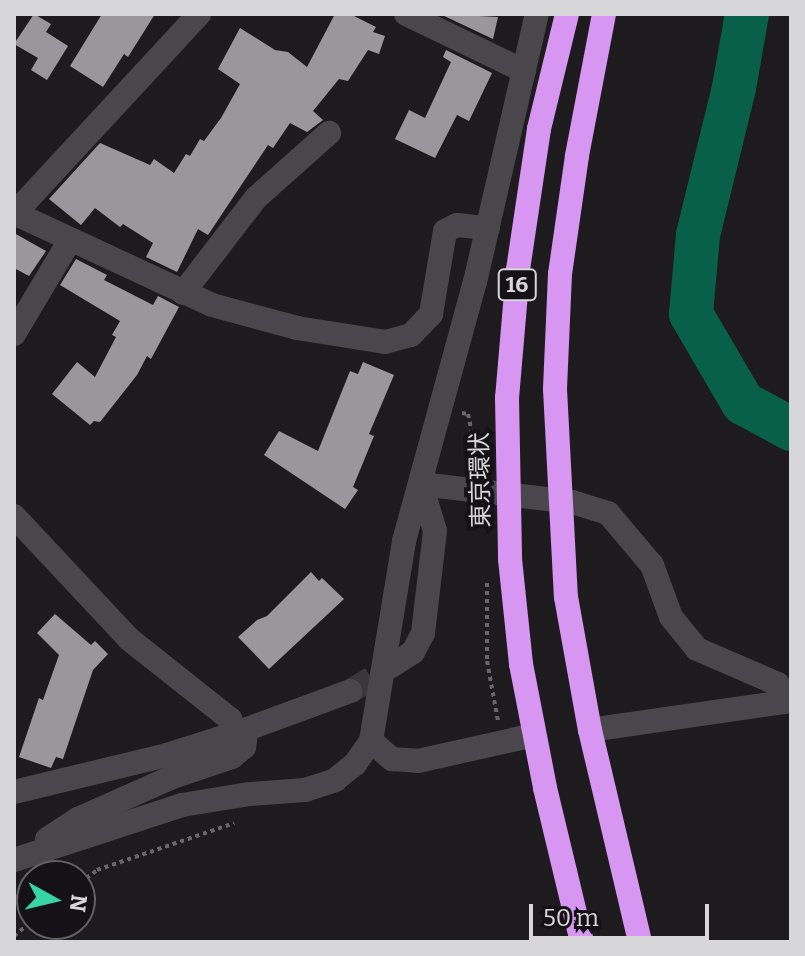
<!DOCTYPE html>
<html>
<head>
<meta charset="utf-8">
<style>
	body { margin:0 }
	#map { position:relative; width:805px; height:956px; overflow:hidden; background:#1e1b1f; font-family:Bitter,"Noto Sans JP",serif }
	div>[style] { position:absolute }
	[style*='--x'] { left:calc(var(--x)*1px); top:calc(var(--y)*1px); width:calc(var(--w)*1px); rotate:calc(var(--a)*1deg) }
	.river>* { height:44px; margin:-22px; padding:0 22px; transform-origin:22px; border-radius:22px; background:#096048 }
	.building>* { inset:0; background:#9a979c }
	.minor-tunnel>* { height:24px; margin-top:-12px; transform-origin:0; background:repeating-linear-gradient(90deg,#3a373b 0 24px,transparent 0 36px) }
	.path>* { height:4px; margin-top:-2px; transform-origin:0; background:repeating-linear-gradient(90deg,#686669 0 4px,transparent 0 8px) }
	.minor>* { height:24px; margin:-12px; padding:0 12px; transform-origin:12px; border-radius:12px; background:#4a474c }
	.highway>* { height:24px; margin:-12px; padding:0 12px; transform-origin:12px; border-radius:12px; background:#d696f2 }
	span { translate:-50% -50%; white-space:nowrap; text-align:center; line-height:1.15; -webkit-text-stroke:8px #141216; paint-order:stroke }
	.shield-label span { padding:2px 6px; background:#141216; border:2px solid; border-radius:6px; -webkit-text-stroke-width:0 }
	.shield-label { font-size:22px; color:#d7d6d8; font-weight:700 }
	.street-label { font-size:24px; color:#d7d6d8 }
	.frame { position:absolute; inset:0; border:16px solid #d7d6d8; pointer-events:none }
	.north { position:absolute; left:16px; top:860px; width:80px; height:80px; box-sizing:border-box; background:#141216; border:2px solid #626064; border-radius:50%; rotate:98deg; font-size:22px; font-weight:700; line-height:32px; text-align:center; color:#d7d6d8 }
	.north::after { content:''; display:block; margin:auto; width:28px; height:36px; background:#37d4a6; clip-path:polygon(50% 0,100% 100%,50% 72%,0 100%) }
	.scale { position:absolute; left:529px; top:904px; width:180px; height:36px; box-sizing:border-box; border:4px solid #d7d6d8; border-top:0; padding-left:10px; font-size:24px; line-height:28px; white-space:nowrap; color:#d7d6d8; -webkit-text-stroke:6px #141216; paint-order:stroke }
</style>
</head>
<body>
<div id="map">
	<div class="river">
		<div style="--x:747;--y:14;--w:75;--a:100"></div>
		<div style="--x:734;--y:88;--w:151;--a:103.8"></div>
		<div style="--x:698;--y:235;--w:79;--a:95.1"></div>
		<div style="--x:691;--y:314;--w:103;--a:59.7"></div>
		<div style="--x:743;--y:403;--w:55;--a:28.4"></div>
	</div>
	<div class="building">
		<div style="clip-path:polygon(34px 14px,51px 24px,46px 32px,68px 46px,47px 80px,31px 70px,38px 58px,14px 44px)"></div>
		<div style="clip-path:polygon(102px 14px,155px 14px,128px 57px,124px 54px,103px 87px,70px 66px)"></div>
		<div style="clip-path:polygon(335px 14px,350px 14px,376px 27px,373px 32px,385px 36px,379px 54px,368px 50px,348px 81px,339px 79px,313px 111px,323px 120px,307px 132px,290px 123px,273px 148px,268px 145px,208px 235px,198px 229px,177px 272px,146px 257px,153px 243px,123px 224px,120px 227px,95px 208px,81px 225px,49px 199px,100px 143px,150px 165px,154px 159px,174px 173px,186px 154px,190px 156px,200px 139px,204px 141px,221px 118px,240px 84px,218px 69px,240px 28px,275px 50px,288px 52px,307px 67px)"></div>
		<div style="clip-path:polygon(440px 14px,498px 17px,493px 39px)"></div>
		<div style="clip-path:polygon(446px 50px,492px 73px,469px 121px,457px 115px,435px 158px,395px 139px,409px 110px,425px 118px,451px 62px,443px 57px)"></div>
		<div style="clip-path:polygon(14px 233px,46px 251px,29px 276px,14px 268px)"></div>
		<div style="clip-path:polygon(76px 259px,107px 275px,104px 280px,153px 305px,158px 296px,179px 307px,151px 359px,147px 356px,137px 375px,100px 422px,94px 421px,90px 425px,52px 394px,77px 362px,95px 377px,116px 337px,112px 335px,120px 321px,60px 285px)"></div>
		<div style="clip-path:polygon(363px 362px,394px 375px,369px 434px,374px 436px,353px 487px,358px 490px,345px 509px,264px 455px,279px 431px,318px 451px,350px 371px,358px 374px)"></div>
		<div style="clip-path:polygon(311px 572px,319px 581px,322px 578px,344px 599px,269px 669px,238px 637px,257px 620px,267px 616px)"></div>
		<div style="clip-path:polygon(55px 614px,91px 645px,95px 641px,108px 654px,93px 670px,63px 759px,56px 757px,51px 768px,19px 757px,39px 698px,43px 700px,59px 655px,37px 633px)"></div>
	</div>
	<div class="minor-tunnel">
		<div style="--x:351;--y:691;--w:49;--a:-31.8"></div>
	</div>
	<div class="path">
		<div style="--x:462;--y:413;--w:6;--a:9"></div>
		<div style="--x:468;--y:414;--w:54;--a:78.3"></div>
		<div style="--x:487;--y:583;--w:78;--a:90"></div>
		<div style="--x:487;--y:661;--w:61;--a:79.6"></div>
		<div style="--x:80;--y:883;--w:21;--a:-37"></div>
		<div style="--x:97;--y:870;--w:145;--a:-18.9"></div>
		<div style="--x:14;--y:898;--w:19;--a:-16"></div>
		<div style="--x:14;--y:936;--w:23;--a:-40"></div>
	</div>
	<div class="minor">
		<div style="--x:406;--y:14;--w:131;--a:25.8"></div>
		<div style="--x:14;--y:213;--w:218;--a:24.9"></div>
		<div style="--x:212;--y:305;--w:88;--a:15.1"></div>
		<div style="--x:297;--y:328;--w:89;--a:9"></div>
		<div style="--x:385;--y:342;--w:27;--a:-15"></div>
		<div style="--x:411;--y:335;--w:29;--a:-46"></div>
		<div style="--x:431;--y:314;--w:84;--a:-80.4"></div>
		<div style="--x:445;--y:231;--w:13;--a:-27"></div>
		<div style="--x:457;--y:225;--w:31;--a:6"></div>
		<div style="--x:15;--y:213;--w:271;--a:-47.2"></div>
		<div style="--x:183;--y:293;--w:120;--a:-52.5"></div>
		<div style="--x:256;--y:198;--w:98;--a:-41.7"></div>
		<div style="--x:14;--y:334;--w:109;--a:-59.2"></div>
		<div style="--x:421;--y:484;--w:152;--a:6.8"></div>
		<div style="--x:572;--y:502;--w:38;--a:17"></div>
		<div style="--x:608;--y:513;--w:68;--a:49.8"></div>
		<div style="--x:652;--y:565;--w:55;--a:69.9"></div>
		<div style="--x:671;--y:617;--w:41;--a:50.9"></div>
		<div style="--x:697;--y:649;--w:88;--a:23.4"></div>
		<div style="--x:778;--y:684;--w:18;--a:71"></div>
		<div style="--x:14;--y:516;--w:168;--a:46.9"></div>
		<div style="--x:129;--y:639;--w:129;--a:38.4"></div>
		<div style="--x:230;--y:719;--w:15;--a:67"></div>
		<div style="--x:236;--y:733;--w:122;--a:-20.1"></div>
		<div style="--x:393;--y:665;--w:24;--a:-33"></div>
		<div style="--x:413;--y:652;--w:21;--a:-62"></div>
		<div style="--x:423;--y:633;--w:103;--a:-83.3"></div>
		<div style="--x:435;--y:531;--w:49;--a:-106.6"></div>
		<div style="--x:590;--y:730;--w:203;--a:-8.2"></div>
		<div style="--x:371;--y:741;--w:28;--a:41"></div>
		<div style="--x:392;--y:759;--w:26;--a:4"></div>
		<div style="--x:418;--y:761;--w:119;--a:-12.6"></div>
		<div style="--x:14;--y:792;--w:157;--a:-13.6"></div>
		<div style="--x:167;--y:755;--w:72;--a:-17.7"></div>
		<div style="--x:47;--y:839;--w:37;--a:-33"></div>
		<div style="--x:78;--y:819;--w:101;--a:-24"></div>
		<div style="--x:170;--y:778;--w:65;--a:-18.7"></div>
		<div style="--x:232;--y:757;--w:16;--a:-40"></div>
		<div style="--x:244;--y:747;--w:18;--a:-81"></div>
		<div style="--x:14;--y:860;--w:177;--a:-18.1"></div>
		<div style="--x:182;--y:805;--w:69;--a:-9.2"></div>
		<div style="--x:250;--y:794;--w:55;--a:-4.2"></div>
		<div style="--x:305;--y:790;--w:32;--a:-18"></div>
		<div style="--x:335;--y:780;--w:26;--a:-39"></div>
		<div style="--x:355;--y:764;--w:28;--a:-55"></div>
		<div style="--x:371;--y:741;--w:203;--a:-80.6"></div>
		<div style="--x:404;--y:541;--w:269;--a:-74.7"></div>
		<div style="--x:475;--y:282;--w:275;--a:-77"></div>
	</div>
	<div class="highway">
		<div style="--x:567;--y:14;--w:118;--a:103.7"></div>
		<div style="--x:539;--y:129;--w:143;--a:98.5"></div>
		<div style="--x:518;--y:270;--w:128;--a:94.9"></div>
		<div style="--x:507;--y:398;--w:161;--a:88.9"></div>
		<div style="--x:510;--y:559;--w:106;--a:84"></div>
		<div style="--x:521;--y:664;--w:126;--a:79"></div>
		<div style="--x:545;--y:788;--w:158;--a:76.5"></div>
		<div style="--x:604;--y:14;--w:145;--a:100.8"></div>
		<div style="--x:577;--y:156;--w:119;--a:98.2"></div>
		<div style="--x:560;--y:274;--w:115;--a:92.5"></div>
		<div style="--x:555;--y:389;--w:208;--a:87"></div>
		<div style="--x:566;--y:597;--w:135;--a:79.8"></div>
		<div style="--x:590;--y:730;--w:218;--a:76.7"></div>
	</div>
	<div class="shield-label">
		<span style="left:517px;top:285px">16</span>
	</div>
	<div class="street-label">
		<span style="left:481px;top:480px;rotate:-91deg">東京環状</span>
	</div>
	<div class="frame"></div>
	<div class="north">N</div>
	<div class="scale">50 m</div>
</div>
</body>
</html>
